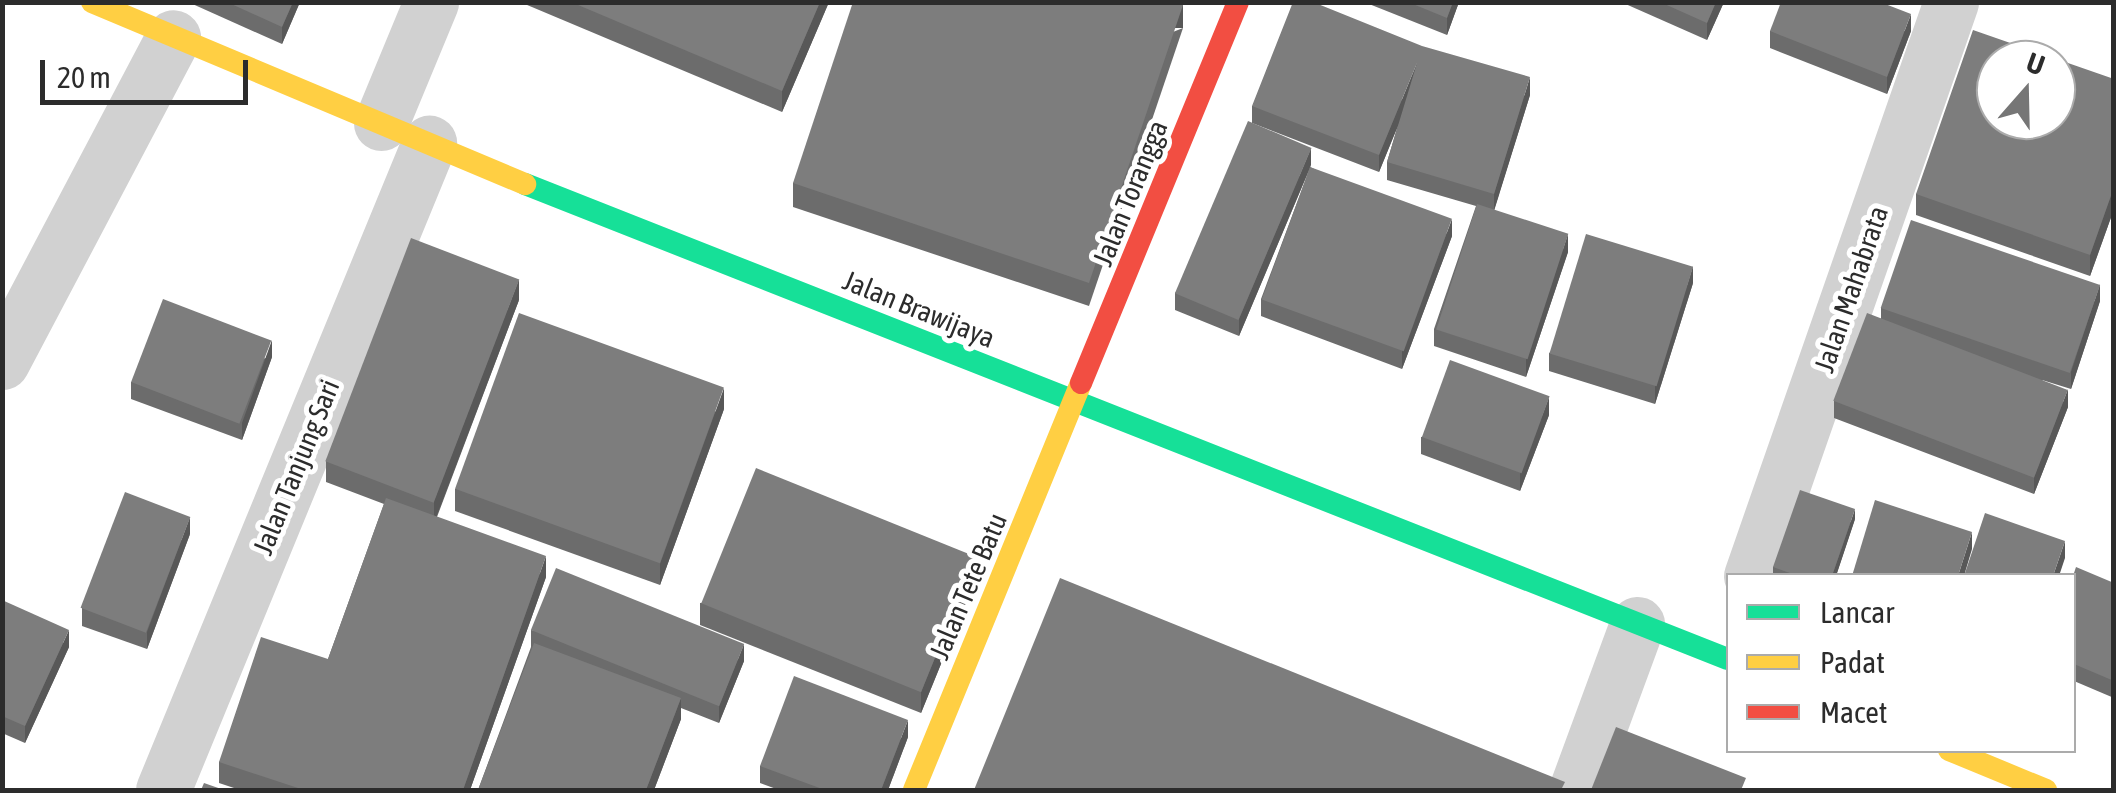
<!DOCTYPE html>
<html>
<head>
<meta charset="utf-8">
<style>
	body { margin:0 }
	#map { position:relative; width:2116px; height:793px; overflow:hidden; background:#fff; font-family:"Asap Condensed",sans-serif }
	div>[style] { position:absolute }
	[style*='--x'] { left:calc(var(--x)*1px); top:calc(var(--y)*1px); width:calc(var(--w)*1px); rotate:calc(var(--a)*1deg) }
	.street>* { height:55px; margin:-27.5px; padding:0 27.5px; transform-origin:27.5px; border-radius:27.5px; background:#d1d1d1 }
	.fast>* { height:22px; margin:-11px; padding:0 11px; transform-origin:11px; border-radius:11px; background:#16e098 }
	.slow>* { height:22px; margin:-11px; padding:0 11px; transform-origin:11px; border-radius:11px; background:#ffcf43 }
	.jam>* { height:22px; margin:-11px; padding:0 11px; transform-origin:11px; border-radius:11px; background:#f24e42 }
	.wall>* { inset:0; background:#6c6c6c }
	.shaded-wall>* { inset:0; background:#585858; transform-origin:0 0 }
	.building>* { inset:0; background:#7d7d7d; transform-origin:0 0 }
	span { translate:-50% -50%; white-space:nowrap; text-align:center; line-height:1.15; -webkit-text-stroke:10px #fff; paint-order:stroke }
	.street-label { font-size:28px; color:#2c2c2c }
	.frame { position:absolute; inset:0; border:5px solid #2c2c2c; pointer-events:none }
	.legend { position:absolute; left:1726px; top:573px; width:350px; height:180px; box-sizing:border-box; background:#fff; border:2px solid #ababab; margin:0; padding:12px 18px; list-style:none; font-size:30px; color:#2c2c2c }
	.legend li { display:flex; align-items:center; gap:20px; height:50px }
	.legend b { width:50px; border:2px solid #ababab }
	.north { position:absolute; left:1976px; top:40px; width:100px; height:100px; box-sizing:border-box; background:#fff; border:2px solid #ababab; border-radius:50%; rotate:20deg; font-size:28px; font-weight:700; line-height:40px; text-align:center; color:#2c2c2c }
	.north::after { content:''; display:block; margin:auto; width:35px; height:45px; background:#767676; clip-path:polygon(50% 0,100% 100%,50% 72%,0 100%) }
	.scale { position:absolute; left:40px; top:60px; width:208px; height:45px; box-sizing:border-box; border:5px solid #2c2c2c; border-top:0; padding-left:12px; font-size:30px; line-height:35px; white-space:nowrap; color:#2c2c2c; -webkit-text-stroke:8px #fff; paint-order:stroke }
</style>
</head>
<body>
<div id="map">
	<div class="street">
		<div style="--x:381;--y:123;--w:131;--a:-67.5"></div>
		<div style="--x:2;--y:362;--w:367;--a:-62.2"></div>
		<div style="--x:1751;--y:576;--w:608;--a:-70.79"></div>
		<div style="--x:163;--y:790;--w:700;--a:-67.65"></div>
		<div style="--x:1576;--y:790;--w:177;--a:-69.8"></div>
	</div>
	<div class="fast">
		<div style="--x:525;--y:184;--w:1293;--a:21.55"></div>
	</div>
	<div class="slow">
		<div style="--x:92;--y:2;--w:470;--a:22.8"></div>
		<div style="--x:1949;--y:750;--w:105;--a:22.4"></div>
		<div style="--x:914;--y:790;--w:440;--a:-67.7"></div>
	</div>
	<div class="jam">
		<div style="--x:1081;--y:383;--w:412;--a:-67.6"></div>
	</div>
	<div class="wall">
		<div style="clip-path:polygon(188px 2px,300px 2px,282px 44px)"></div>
		<div style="clip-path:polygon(520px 2px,829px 2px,782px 112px)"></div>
		<div style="clip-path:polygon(1364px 2px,1459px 2px,1447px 35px)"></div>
		<div style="clip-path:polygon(1621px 2px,1724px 2px,1707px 40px)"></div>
		<div style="clip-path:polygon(1183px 28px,1089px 306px,793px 207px,793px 183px)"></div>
		<div style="clip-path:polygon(1770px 31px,1911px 31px,1887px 94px,1770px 48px)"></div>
		<div style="clip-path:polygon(2114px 79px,2114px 209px,2090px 276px,1916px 215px,1916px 194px)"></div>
		<div style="clip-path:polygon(1530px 95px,1494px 210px,1568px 252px,1526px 377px,1434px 346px,1434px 329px,1476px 206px,1387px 180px,1387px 162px,1398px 125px,1379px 172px,1252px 123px,1252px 106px)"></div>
		<div style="clip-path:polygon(1311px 165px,1310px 167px,1452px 236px,1402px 369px,1261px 316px,1261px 299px,1310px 168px,1239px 336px,1175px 310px,1175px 293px)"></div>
		<div style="clip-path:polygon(1693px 283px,1655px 404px,1549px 371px,1549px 353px)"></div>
		<div style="clip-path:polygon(519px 300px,437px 517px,546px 577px,470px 790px,240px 790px,219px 783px,219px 762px,328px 659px,384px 504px,326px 482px,326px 461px)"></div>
		<div style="clip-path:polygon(2100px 301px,2071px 389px,2042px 380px,2068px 407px,2034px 494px,1834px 418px,1834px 401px,1881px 318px,1881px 308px)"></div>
		<div style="clip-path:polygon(272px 357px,242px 440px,131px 399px,131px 382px)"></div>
		<div style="clip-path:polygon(724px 409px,660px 585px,455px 511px,455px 489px)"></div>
		<div style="clip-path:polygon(1549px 415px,1520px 491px,1421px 454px,1421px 437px)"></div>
		<div style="clip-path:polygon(1855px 519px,1836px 576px,1773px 576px,1773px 567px)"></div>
		<div style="clip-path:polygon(190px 534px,147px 649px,82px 626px,82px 608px)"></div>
		<div style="clip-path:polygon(2074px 576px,2114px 583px,2114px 698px,2074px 681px)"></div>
		<div style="clip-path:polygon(976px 578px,921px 713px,700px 625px,700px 603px)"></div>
		<div style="clip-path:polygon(2px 600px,69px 647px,25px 743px,2px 733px)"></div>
		<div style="clip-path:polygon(531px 630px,744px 661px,719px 723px,681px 708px,681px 719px,654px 790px,478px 790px,531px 647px)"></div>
		<div style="clip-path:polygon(908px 737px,888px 790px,779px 790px,760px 783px,760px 766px)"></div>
	</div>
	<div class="shaded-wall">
		<div style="clip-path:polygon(293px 2px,300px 2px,282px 44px,282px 27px)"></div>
		<div style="clip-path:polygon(820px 2px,829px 2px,782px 112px,782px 91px)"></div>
		<div style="clip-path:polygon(1453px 2px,1459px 2px,1447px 35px,1447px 18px)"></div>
		<div style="clip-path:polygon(1716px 2px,1724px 2px,1707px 40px,1707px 23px)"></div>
		<div style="left:1183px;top:5px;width:23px;height:293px;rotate:90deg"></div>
		<div style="clip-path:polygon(1911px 14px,1911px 31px,1887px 94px,1887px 77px)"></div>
		<div style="clip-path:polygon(1417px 63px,1417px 80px,1379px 172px,1379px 155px)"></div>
		<div style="clip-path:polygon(1530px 77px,1530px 95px,1494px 211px,1494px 194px)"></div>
		<div style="clip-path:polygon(1311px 148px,1311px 165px,1239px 336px,1239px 319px)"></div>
		<div style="clip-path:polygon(2114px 187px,2114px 209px,2090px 276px,2090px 255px)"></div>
		<div style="clip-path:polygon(1452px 219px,1452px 236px,1402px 369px,1402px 352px)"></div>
		<div style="clip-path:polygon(1568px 234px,1568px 252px,1526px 377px,1526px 360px)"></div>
		<div style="clip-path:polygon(1693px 266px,1693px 283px,1655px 404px,1655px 387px)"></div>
		<div style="clip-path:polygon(519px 279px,519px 300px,434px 523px,434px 501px)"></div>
		<div style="clip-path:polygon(2100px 284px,2100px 301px,2071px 389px,2071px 372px)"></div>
		<div style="clip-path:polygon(272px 340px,272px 357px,242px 440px,242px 423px)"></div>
		<div style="clip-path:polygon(724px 388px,724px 409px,660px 585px,660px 564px)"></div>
		<div style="clip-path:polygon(2068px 389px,2068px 407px,2034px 494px,2034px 477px)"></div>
		<div style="clip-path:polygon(1549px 397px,1549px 415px,1520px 491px,1520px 474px)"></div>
		<div style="clip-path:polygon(1855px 509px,1855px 519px,1836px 576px,1832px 576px)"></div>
		<div style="clip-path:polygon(190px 517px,190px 534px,147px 649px,147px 632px)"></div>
		<div style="clip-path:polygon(1972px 532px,1972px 549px,1964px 576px,1958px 576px)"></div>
		<div style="clip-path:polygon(2065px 541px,2065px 558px,2059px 576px,2053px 576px)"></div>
		<div style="clip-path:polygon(546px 556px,546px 577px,470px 790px,463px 790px)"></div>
		<div style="clip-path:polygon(976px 557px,976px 578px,921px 713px,921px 692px)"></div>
		<div style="clip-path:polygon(69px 630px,69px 647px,25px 743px,25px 726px)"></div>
		<div style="clip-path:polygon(744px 644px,744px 661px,719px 723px,719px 706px)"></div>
		<div style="clip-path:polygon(681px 698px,681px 719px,654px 790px,646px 790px)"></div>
		<div style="clip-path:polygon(908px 720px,908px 737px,888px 790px,881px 790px)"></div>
	</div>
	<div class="building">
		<div style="clip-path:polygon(227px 2px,293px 2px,282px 27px)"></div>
		<div style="clip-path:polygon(571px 2px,820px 2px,782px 91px)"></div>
		<div style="clip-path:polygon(853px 2px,1176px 2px,1183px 5px,1089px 283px,793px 183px)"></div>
		<div style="clip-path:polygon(1293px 2px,1313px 2px,1422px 46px,1530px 77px,1494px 194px,1387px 162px,1417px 63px,1379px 155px,1252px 106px)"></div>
		<div style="clip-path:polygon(1408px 2px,1453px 2px,1447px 18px)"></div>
		<div style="clip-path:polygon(1660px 2px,1716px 2px,1707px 23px)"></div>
		<div style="clip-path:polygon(1781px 2px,1880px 2px,1911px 14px,1887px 77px,1770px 31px)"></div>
		<div style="clip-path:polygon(evenodd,1973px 30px,2114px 79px,2114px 187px,2090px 255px,1916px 194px,1973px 30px,1996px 60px,2056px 60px,2056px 120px,1996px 120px,1996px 60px)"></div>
		<div style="left:1248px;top:121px;width:69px;height:187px;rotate:23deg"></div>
		<div style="left:1310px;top:167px;width:151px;height:141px;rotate:20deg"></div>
		<div style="left:1477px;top:204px;width:96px;height:132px;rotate:18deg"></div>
		<div style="left:1911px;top:220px;width:200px;height:93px;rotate:19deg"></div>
		<div style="left:1586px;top:234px;width:112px;height:125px;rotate:17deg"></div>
		<div style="left:411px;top:238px;width:116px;height:239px;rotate:21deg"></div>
		<div style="left:163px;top:299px;width:116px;height:89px;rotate:21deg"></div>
		<div style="left:519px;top:313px;width:218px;height:187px;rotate:20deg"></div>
		<div style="left:1867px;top:313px;width:215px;height:94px;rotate:21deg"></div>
		<div style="left:1450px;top:360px;width:106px;height:82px;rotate:20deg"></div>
		<div style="left:756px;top:468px;width:237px;height:146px;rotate:22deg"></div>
		<div style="clip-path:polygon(1800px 490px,1855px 509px,1832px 576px,1798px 576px,1773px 567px)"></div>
		<div style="left:125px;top:492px;width:70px;height:124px;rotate:21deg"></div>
		<div style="clip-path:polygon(386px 498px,546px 556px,463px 790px,304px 790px,219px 762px,261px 637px,328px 659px)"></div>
		<div style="clip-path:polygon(1875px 500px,1972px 532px,1958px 576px,1852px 576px)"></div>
		<div style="clip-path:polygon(1985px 513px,2065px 541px,2053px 576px,1964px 576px)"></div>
		<div style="clip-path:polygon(2076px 567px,2114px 583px,2114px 681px,2074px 664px,2073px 576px)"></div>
		<div style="left:556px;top:568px;width:203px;height:67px;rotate:22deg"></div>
		<div style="clip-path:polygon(1060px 578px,1565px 782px,1561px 790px,974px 790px)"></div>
		<div style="clip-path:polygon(2px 600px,69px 630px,25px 726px,2px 716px)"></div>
		<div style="clip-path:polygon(534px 643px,681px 698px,646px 790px,478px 790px)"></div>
		<div style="clip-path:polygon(794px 676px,908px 720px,881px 790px,825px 790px,760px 766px)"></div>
		<div style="clip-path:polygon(1616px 727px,1746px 778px,1741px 790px,1591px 790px)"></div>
		<div style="clip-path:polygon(204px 783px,224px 790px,201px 790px)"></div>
	</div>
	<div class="street-label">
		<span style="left:1130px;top:193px;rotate:-68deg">Jalan Torangga</span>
		<span style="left:1851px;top:289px;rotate:-71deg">Jalan Mahabrata</span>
		<span style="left:919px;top:309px;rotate:22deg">Jalan Brawijaya</span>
		<span style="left:296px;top:467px;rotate:-68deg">Jalan Tanjung Sari</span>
		<span style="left:968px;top:586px;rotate:-67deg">Jalan Tete Batu</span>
	</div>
	<div class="frame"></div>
	<ul class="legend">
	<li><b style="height:12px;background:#16e098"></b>Lancar</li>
	<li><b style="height:12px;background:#ffcf43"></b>Padat</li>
	<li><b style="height:12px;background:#f24e42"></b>Macet</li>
	</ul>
	<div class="north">U</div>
	<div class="scale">20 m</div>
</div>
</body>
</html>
